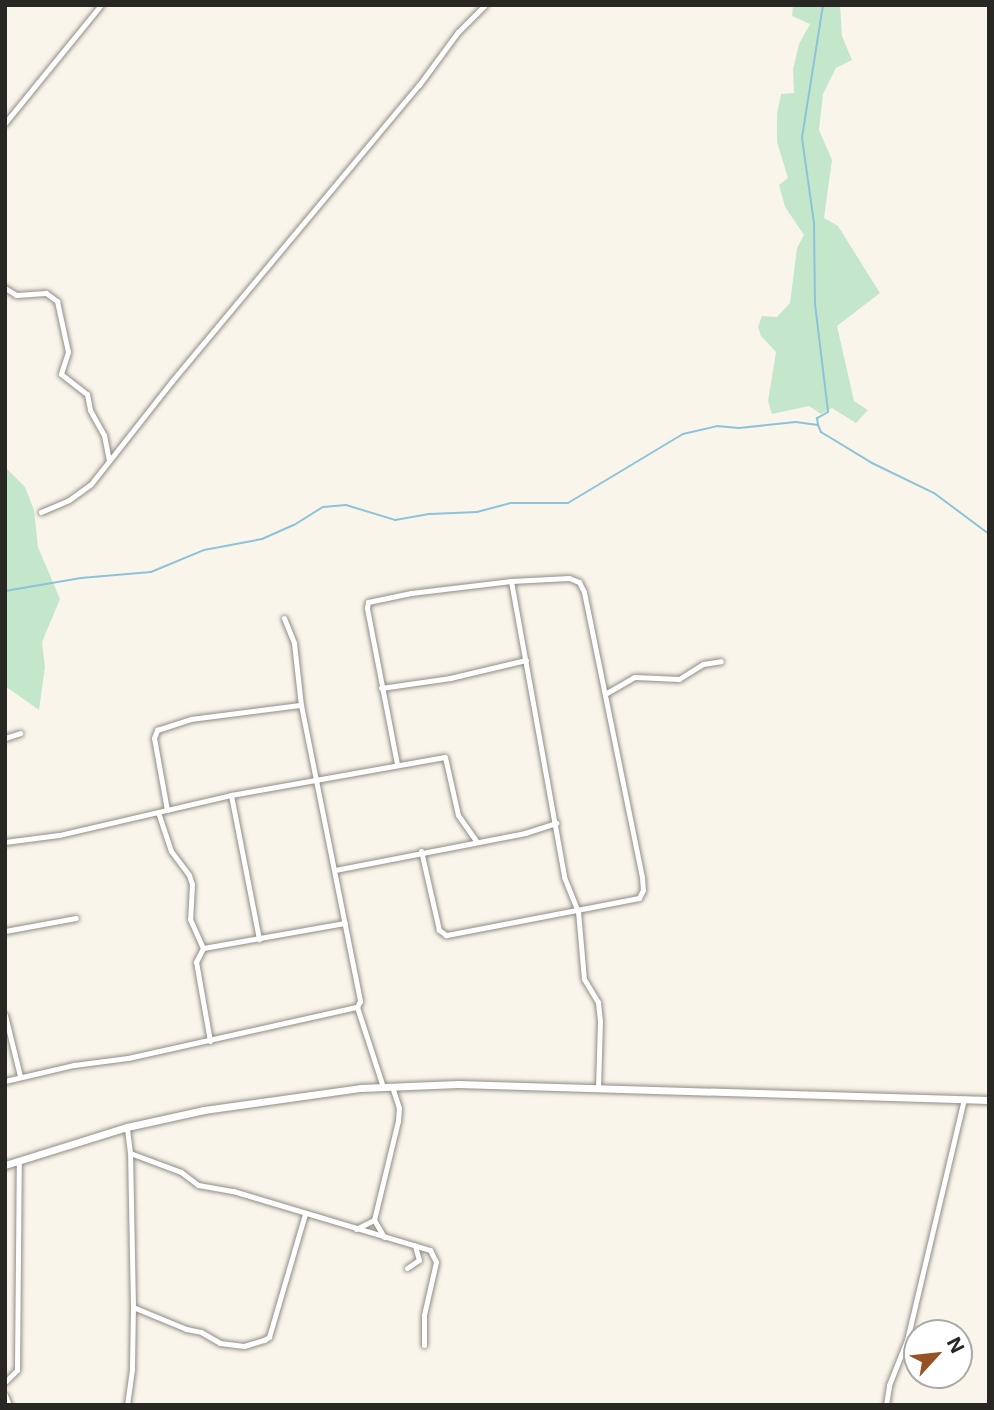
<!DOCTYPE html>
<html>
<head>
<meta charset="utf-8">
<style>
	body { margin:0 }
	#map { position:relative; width:994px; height:1410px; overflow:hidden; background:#faf5eb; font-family:Inter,sans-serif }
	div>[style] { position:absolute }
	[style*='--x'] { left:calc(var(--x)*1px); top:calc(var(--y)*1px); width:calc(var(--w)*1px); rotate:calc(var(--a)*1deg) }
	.green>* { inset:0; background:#c4e7cb }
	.stream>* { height:2px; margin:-1px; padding:0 1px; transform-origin:1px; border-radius:1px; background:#8cc3db }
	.roads { filter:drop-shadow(0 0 2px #918c84) drop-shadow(0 0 2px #918c84) }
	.minor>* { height:5px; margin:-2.5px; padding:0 2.5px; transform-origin:2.5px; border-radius:2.5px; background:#fff }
	.secondary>* { height:7px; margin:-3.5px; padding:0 3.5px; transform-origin:3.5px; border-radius:3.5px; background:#fff }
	span { translate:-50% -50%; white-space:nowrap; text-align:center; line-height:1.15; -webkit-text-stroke:5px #fff; paint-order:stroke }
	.frame { position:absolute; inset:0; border:7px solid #292723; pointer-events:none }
	.north { position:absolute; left:903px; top:1319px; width:70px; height:70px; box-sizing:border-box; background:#fff; border:2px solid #a9a9a7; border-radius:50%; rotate:63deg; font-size:19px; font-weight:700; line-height:28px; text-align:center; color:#292723 }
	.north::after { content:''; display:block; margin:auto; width:24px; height:32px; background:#975324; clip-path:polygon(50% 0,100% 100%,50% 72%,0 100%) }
</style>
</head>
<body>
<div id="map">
	<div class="green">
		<div style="clip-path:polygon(793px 5px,840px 5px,842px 36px,852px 60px,836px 68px,823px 94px,819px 130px,832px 160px,824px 218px,838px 226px,880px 293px,837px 326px,854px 401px,868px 410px,856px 423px,832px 408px,821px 414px,809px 406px,772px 414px,768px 401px,776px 352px,761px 336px,758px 327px,762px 316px,777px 317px,790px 303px,797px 248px,804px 235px,785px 207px,779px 185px,788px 178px,777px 142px,777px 114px,781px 94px,794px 93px,793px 69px,799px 44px,810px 24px,792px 16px)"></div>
		<div style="clip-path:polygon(5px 467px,25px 487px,34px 510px,38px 547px,60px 599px,42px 642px,45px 667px,39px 710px,5px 686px)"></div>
	</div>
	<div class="stream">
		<div style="--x:823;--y:5;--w:135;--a:99"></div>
		<div style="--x:802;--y:138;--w:86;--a:82"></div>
		<div style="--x:814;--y:223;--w:81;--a:89.3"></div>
		<div style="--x:815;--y:304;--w:109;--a:83.1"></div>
		<div style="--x:828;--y:412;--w:13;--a:151"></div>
		<div style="--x:817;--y:418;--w:7;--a:82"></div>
		<div style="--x:818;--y:425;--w:8;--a:67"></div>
		<div style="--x:821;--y:432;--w:60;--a:31.3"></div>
		<div style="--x:872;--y:463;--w:69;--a:25.8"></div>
		<div style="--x:934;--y:493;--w:69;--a:36.7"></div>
		<div style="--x:5;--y:591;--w:77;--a:-9.7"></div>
		<div style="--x:81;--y:578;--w:70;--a:-4.9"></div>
		<div style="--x:151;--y:572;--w:57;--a:-22.5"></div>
		<div style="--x:204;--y:550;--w:59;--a:-10.7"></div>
		<div style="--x:262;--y:539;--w:35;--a:-24"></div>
		<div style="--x:294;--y:525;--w:34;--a:-32"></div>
		<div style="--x:323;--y:507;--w:23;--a:-5"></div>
		<div style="--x:346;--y:505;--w:51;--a:17"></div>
		<div style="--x:395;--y:520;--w:36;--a:-10"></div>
		<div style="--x:430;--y:514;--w:47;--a:-2.4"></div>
		<div style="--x:477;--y:512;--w:34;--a:-15"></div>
		<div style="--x:510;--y:503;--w:58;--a:0"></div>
		<div style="--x:568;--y:503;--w:134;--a:-31"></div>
		<div style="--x:683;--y:434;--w:35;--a:-13"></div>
		<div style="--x:717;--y:426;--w:22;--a:5"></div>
		<div style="--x:739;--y:428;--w:57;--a:-6"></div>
		<div style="--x:796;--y:422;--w:22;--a:8"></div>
	</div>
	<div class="roads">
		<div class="minor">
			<div style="--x:5;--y:123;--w:152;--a:-50.9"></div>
			<div style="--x:5;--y:288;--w:13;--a:32"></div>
			<div style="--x:16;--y:295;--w:30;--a:-4"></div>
			<div style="--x:46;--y:293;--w:14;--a:36"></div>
			<div style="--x:57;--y:301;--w:52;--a:77.8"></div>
			<div style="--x:68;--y:352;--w:23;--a:108"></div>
			<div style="--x:61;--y:374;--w:33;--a:38"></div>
			<div style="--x:87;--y:394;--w:16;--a:79"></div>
			<div style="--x:90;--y:410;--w:29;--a:61"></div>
			<div style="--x:104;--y:435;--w:26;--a:79"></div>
			<div style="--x:41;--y:512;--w:30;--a:-23"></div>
			<div style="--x:69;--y:500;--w:27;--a:-36"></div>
			<div style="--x:91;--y:484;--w:131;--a:-51.8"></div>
			<div style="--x:172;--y:381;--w:386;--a:-50.2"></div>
			<div style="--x:419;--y:85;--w:66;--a:-53.7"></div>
			<div style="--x:458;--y:32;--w:38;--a:-45"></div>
			<div style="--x:511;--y:581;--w:301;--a:79.8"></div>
			<div style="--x:564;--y:877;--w:37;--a:68"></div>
			<div style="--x:578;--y:911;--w:68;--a:85"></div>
			<div style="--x:584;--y:979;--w:27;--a:59"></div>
			<div style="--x:598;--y:1002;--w:19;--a:84"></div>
			<div style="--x:600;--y:1021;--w:68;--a:91.7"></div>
			<div style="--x:284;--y:618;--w:27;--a:68"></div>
			<div style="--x:294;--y:643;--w:62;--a:83.6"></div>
			<div style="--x:301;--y:705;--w:302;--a:78.7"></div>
			<div style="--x:360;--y:1001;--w:7;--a:117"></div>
			<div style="--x:357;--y:1007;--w:84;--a:72"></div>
			<div style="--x:381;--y:688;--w:70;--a:-8.2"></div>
			<div style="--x:450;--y:678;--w:78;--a:-13.3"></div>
			<div style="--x:605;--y:694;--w:34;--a:-30"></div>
			<div style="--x:635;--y:677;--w:44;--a:2.6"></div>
			<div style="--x:679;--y:679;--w:28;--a:-32"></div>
			<div style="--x:703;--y:664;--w:18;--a:-9"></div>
			<div style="--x:5;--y:738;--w:16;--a:-18"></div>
			<div style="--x:397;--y:764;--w:159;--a:-100.9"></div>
			<div style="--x:367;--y:608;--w:6;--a:-81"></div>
			<div style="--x:368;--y:602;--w:44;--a:-11.8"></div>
			<div style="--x:411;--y:593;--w:101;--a:-6.8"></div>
			<div style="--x:511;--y:581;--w:58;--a:-3"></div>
			<div style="--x:569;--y:578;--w:11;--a:22"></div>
			<div style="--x:579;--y:582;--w:11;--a:63"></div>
			<div style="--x:584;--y:592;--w:291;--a:78.5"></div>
			<div style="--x:642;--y:877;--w:13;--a:86"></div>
			<div style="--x:643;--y:890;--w:9;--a:117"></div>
			<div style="--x:639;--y:898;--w:197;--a:169.1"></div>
			<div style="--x:446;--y:935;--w:9;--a:-144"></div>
			<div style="--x:439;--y:930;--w:81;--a:-102.8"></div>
			<div style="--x:231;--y:795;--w:147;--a:79"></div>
			<div style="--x:167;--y:810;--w:73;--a:-100.2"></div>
			<div style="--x:154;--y:738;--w:9;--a:-69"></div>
			<div style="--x:157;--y:730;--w:36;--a:-18"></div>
			<div style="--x:191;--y:719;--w:111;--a:-7.3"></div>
			<div style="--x:158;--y:812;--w:41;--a:71.6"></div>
			<div style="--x:171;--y:851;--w:30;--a:53"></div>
			<div style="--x:189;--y:875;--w:9;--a:72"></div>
			<div style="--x:192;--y:884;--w:35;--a:93"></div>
			<div style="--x:190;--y:919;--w:32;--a:66"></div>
			<div style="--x:5;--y:842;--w:54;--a:-7.4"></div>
			<div style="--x:59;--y:835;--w:177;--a:-13.1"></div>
			<div style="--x:231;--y:795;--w:217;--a:-10.1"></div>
			<div style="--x:445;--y:757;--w:59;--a:77.4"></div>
			<div style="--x:458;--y:815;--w:32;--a:55"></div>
			<div style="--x:335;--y:870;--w:194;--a:-11"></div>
			<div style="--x:525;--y:833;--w:33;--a:-18"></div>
			<div style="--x:5;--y:931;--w:72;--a:-10.4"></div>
			<div style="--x:5;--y:1015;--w:63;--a:76.2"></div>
			<div style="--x:210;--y:1041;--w:80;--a:-100"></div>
			<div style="--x:196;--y:962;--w:16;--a:-63"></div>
			<div style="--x:203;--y:948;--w:144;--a:-10"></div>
			<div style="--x:5;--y:1081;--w:71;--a:-13.1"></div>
			<div style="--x:74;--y:1065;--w:54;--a:-7.4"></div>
			<div style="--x:128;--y:1058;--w:235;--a:-12.6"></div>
			<div style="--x:130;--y:1153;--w:54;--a:20.4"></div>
			<div style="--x:181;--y:1172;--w:21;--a:37"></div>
			<div style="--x:198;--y:1185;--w:36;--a:10"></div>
			<div style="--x:233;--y:1191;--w:206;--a:16.7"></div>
			<div style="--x:430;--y:1250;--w:13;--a:63"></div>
			<div style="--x:436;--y:1262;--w:54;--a:102.8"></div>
			<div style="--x:424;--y:1315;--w:30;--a:90"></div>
			<div style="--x:356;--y:1229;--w:20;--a:-27"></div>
			<div style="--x:384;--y:1237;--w:20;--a:-120"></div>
			<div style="--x:374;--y:1220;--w:102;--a:-76.4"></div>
			<div style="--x:398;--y:1121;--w:13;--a:-86"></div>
			<div style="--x:399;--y:1108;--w:23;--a:-108"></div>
			<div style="--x:407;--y:1268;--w:14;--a:-34"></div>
			<div style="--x:419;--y:1260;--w:15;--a:-106"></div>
			<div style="--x:133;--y:1307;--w:57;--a:22.5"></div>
			<div style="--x:186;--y:1329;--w:15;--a:11"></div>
			<div style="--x:201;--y:1332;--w:22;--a:30"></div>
			<div style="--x:220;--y:1343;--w:24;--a:7"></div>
			<div style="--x:244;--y:1346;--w:21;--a:-17"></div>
			<div style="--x:264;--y:1340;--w:6;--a:-31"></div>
			<div style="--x:269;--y:1337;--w:128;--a:-73.7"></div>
			<div style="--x:5;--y:1382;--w:17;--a:-45"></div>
			<div style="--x:17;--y:1370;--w:210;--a:-89.5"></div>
			<div style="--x:5;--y:1395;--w:11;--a:68"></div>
			<div style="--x:127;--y:1405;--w:37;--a:-82"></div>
			<div style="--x:132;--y:1368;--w:61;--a:-89.1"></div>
			<div style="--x:133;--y:1307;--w:154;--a:-91.1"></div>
			<div style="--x:130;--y:1153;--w:26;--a:-97"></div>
			<div style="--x:886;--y:1405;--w:20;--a:-81"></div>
			<div style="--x:889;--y:1385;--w:48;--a:-68.2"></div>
			<div style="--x:907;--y:1340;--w:248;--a:-76.7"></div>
		</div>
		<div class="secondary">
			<div style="--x:5;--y:1165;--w:128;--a:-17.3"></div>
			<div style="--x:127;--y:1127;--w:79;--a:-12.4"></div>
			<div style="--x:204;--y:1110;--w:159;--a:-8"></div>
			<div style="--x:361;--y:1088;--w:97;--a:-2.4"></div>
			<div style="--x:458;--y:1084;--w:531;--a:1.73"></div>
		</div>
	</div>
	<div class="frame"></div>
	<div class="north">N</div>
</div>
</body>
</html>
